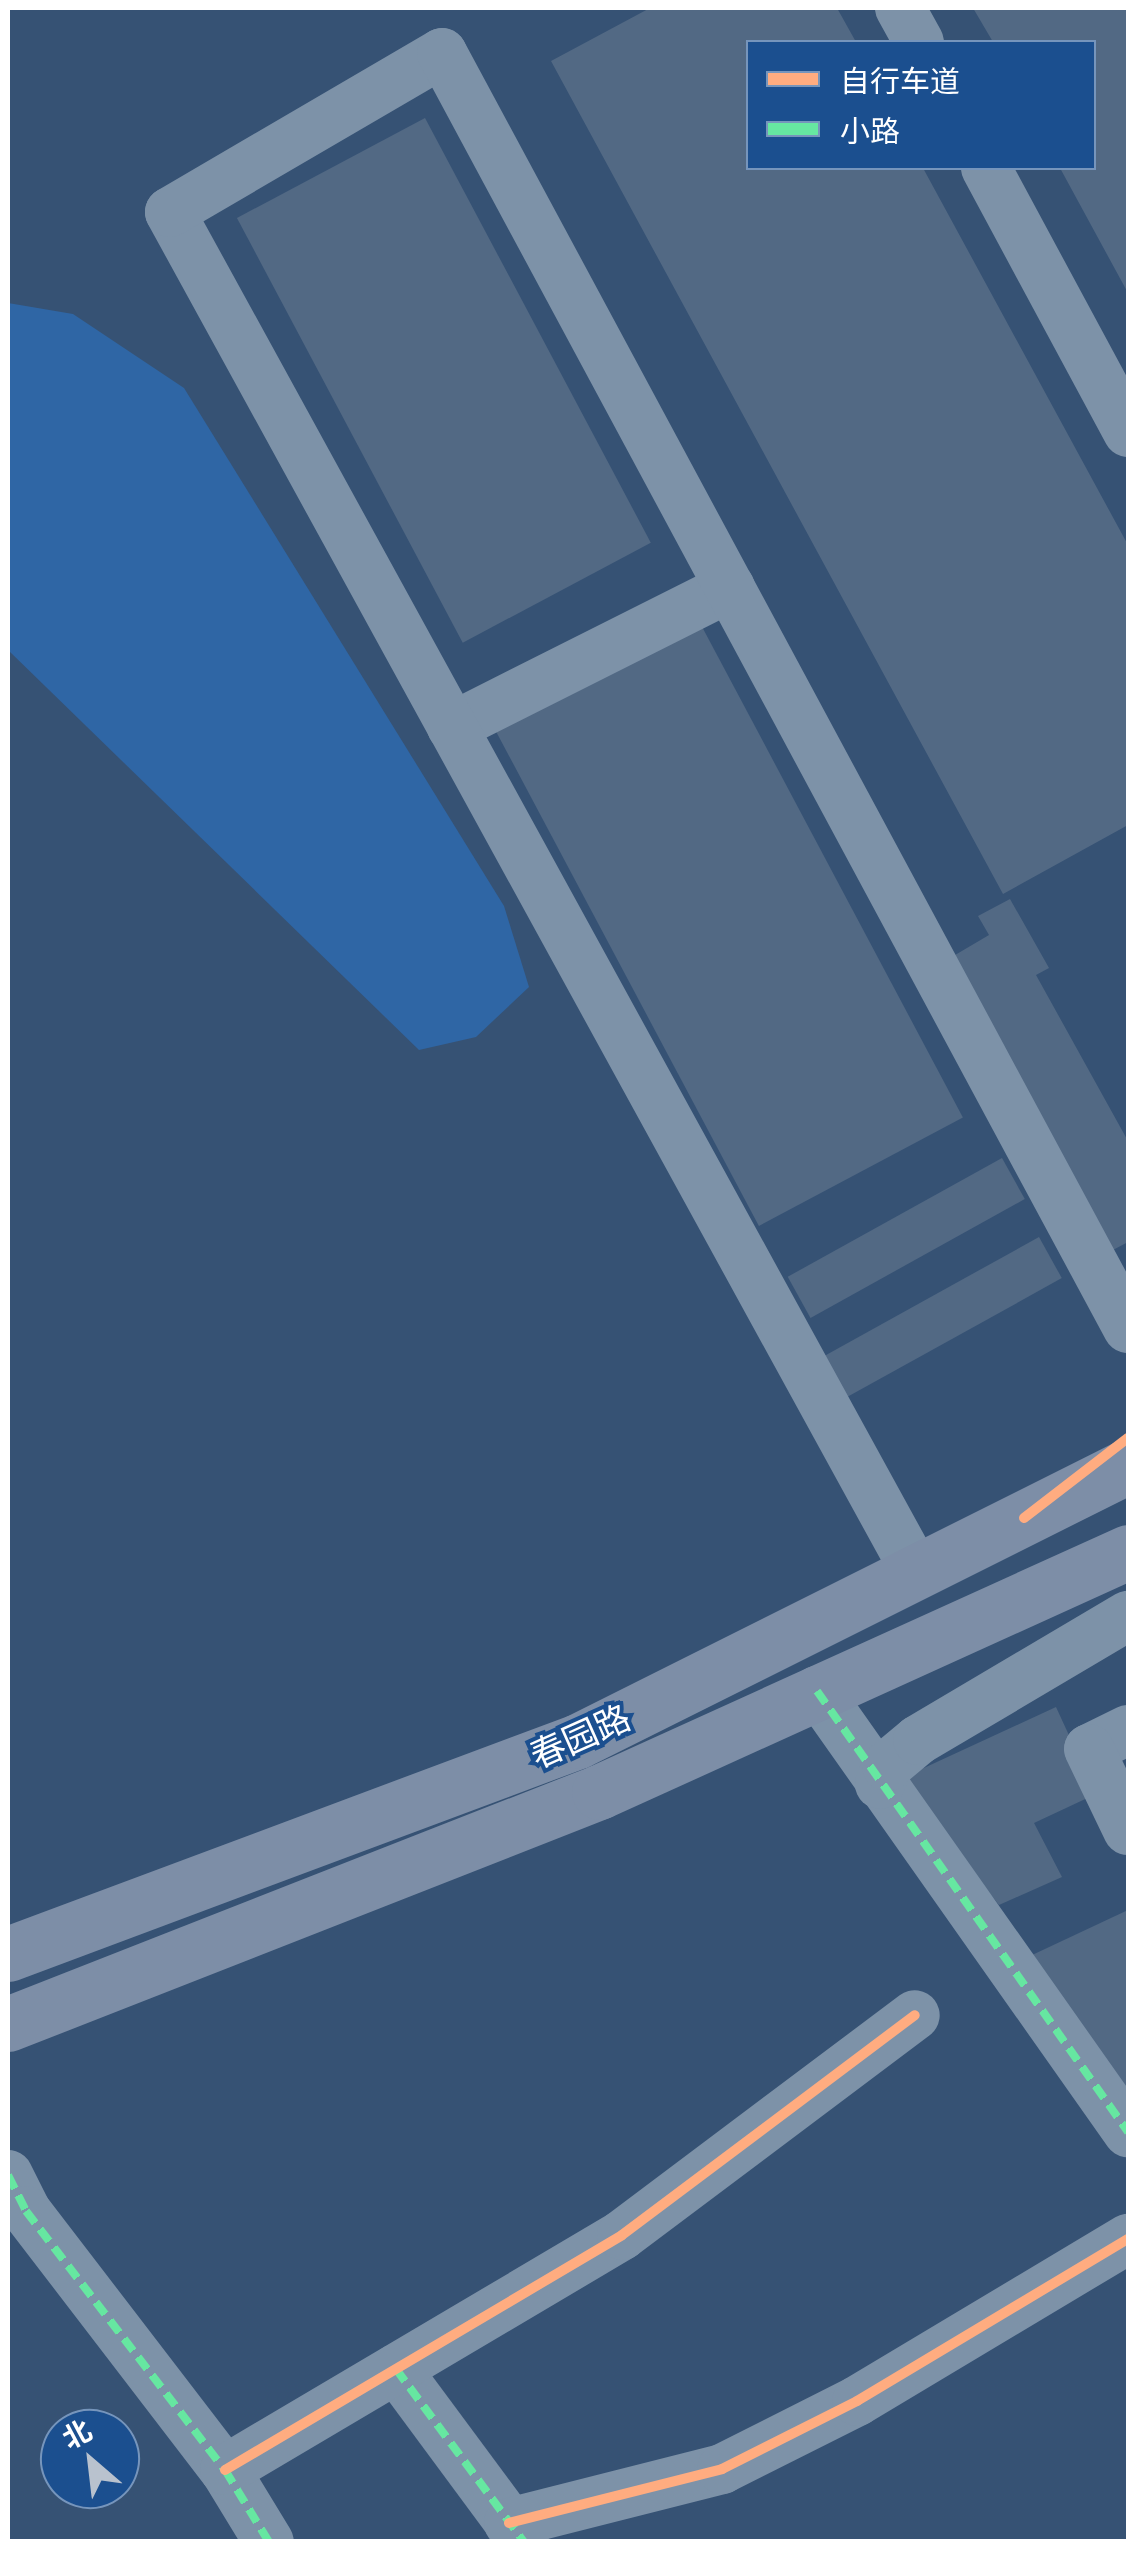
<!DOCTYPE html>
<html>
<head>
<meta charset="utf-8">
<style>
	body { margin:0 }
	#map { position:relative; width:1136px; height:2549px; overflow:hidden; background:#365274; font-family:Inter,"Noto Sans SC",sans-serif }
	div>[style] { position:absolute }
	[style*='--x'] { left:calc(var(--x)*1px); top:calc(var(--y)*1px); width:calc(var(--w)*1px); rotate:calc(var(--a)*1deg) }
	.green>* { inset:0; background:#2f66a5 }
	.building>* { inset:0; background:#526984; transform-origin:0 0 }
	.minor>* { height:50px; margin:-25px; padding:0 25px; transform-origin:25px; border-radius:25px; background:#7d92a8 }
	.major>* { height:55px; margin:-27.5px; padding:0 27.5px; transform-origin:27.5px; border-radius:27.5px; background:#7d8ea7 }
	.quiet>* { height:8px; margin-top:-4px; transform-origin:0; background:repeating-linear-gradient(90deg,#66e7a1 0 15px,transparent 0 23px) }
	.cycleway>* { height:10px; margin:-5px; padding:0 5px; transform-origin:5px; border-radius:5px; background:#ffac80 }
	span { translate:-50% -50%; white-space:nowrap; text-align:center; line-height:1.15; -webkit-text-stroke:8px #1b4f8f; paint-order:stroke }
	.street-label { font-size:35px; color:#fff }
	.frame { position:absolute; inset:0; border:10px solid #fff; pointer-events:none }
	.legend { position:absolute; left:746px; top:40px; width:350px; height:130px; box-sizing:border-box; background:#1b4f8f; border:2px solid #7695bc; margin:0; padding:12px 18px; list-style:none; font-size:30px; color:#fff }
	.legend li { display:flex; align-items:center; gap:20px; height:50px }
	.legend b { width:50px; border:2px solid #7695bc }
	.north { position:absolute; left:40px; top:2409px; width:100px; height:100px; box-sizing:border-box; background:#1b4f8f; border:2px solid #7695bc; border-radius:50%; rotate:332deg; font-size:28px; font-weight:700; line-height:40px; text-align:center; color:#fff }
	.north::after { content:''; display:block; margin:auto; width:35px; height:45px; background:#b9c2ce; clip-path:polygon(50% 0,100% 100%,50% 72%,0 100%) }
</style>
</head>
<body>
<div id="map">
	<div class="green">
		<div style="clip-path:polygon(8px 303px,73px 314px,184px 388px,504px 906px,529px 987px,476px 1037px,419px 1050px,8px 650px)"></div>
	</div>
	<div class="building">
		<div style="clip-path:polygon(650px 8px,837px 8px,856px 42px,748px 42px,748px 168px,923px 168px,1128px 545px,1128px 825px,1003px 894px,551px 61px)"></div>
		<div style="clip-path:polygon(973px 8px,1128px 8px,1128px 293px,1060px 168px,1094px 168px,1094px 42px,993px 42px)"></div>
		<div style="left:425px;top:118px;width:481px;height:213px;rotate:62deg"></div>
		<div style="left:700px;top:623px;width:560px;height:231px;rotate:62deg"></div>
		<div style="clip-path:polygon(1010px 899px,1049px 968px,1036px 975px,1128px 1141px,1128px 1242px,1113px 1250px,950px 958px,989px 935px,978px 916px)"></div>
		<div style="left:1002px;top:1158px;width:47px;height:245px;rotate:61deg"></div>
		<div style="left:1039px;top:1237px;width:47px;height:246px;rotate:61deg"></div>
		<div style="clip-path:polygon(1056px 1707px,1096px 1794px,1034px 1823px,1062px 1877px,999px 1905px,900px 1779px)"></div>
		<div style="clip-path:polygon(1128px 1910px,1128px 2092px,1030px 1956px)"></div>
	</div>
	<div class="minor">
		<div style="--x:900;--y:8;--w:39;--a:61"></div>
		<div style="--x:986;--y:168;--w:300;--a:61.7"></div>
		<div style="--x:452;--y:727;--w:311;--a:-26.7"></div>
		<div style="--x:916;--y:1572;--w:1551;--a:-118.75"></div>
		<div style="--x:170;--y:212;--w:315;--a:-30.3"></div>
		<div style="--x:442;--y:53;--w:1448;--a:61.72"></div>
		<div style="--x:817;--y:1691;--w:540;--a:54.81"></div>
		<div style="--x:1128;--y:1730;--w:43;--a:154"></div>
		<div style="--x:1089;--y:1749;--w:90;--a:64.3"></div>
		<div style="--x:880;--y:1784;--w:19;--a:-69"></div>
		<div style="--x:887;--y:1766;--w:40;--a:-40"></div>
		<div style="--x:918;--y:1740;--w:244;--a:-30.6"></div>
		<div style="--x:8;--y:2175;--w:40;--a:63.4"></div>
		<div style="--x:26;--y:2211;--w:327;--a:52.5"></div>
		<div style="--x:225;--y:2470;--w:84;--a:58.6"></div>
		<div style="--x:396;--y:2369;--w:215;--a:53.5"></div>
		<div style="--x:225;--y:2470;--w:461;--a:-30.6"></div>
		<div style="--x:622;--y:2235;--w:366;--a:-36.9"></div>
		<div style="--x:509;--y:2523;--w:220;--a:-14.2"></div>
		<div style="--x:722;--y:2469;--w:151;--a:-26.7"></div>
		<div style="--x:857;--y:2401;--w:316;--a:-30.9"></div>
	</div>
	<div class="major">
		<div style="--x:8;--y:1954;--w:608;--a:-20.49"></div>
		<div style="--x:578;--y:1741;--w:615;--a:-26.57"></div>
		<div style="--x:8;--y:2024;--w:635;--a:-21.43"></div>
		<div style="--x:599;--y:1792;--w:581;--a:-24.4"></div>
	</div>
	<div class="quiet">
		<div style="--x:817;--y:1691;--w:540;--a:54.81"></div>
		<div style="--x:8;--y:2175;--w:40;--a:63.4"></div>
		<div style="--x:26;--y:2211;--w:327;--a:52.5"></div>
		<div style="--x:225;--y:2470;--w:84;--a:58.6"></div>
		<div style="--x:396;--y:2369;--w:215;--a:53.5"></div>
	</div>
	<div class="cycleway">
		<div style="--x:1024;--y:1518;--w:131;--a:-37.6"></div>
		<div style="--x:225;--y:2470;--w:461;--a:-30.6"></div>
		<div style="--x:622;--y:2235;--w:366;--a:-36.9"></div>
		<div style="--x:509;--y:2523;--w:220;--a:-14.2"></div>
		<div style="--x:722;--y:2469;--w:151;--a:-26.7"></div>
		<div style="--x:857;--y:2401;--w:316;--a:-30.9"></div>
	</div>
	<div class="street-label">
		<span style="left:580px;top:1736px;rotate:-24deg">春园路</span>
	</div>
	<div class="frame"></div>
	<ul class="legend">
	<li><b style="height:12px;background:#ffac80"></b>自行车道</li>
	<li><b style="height:12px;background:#66e7a1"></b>小路</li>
	</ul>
	<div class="north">北</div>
</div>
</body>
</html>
